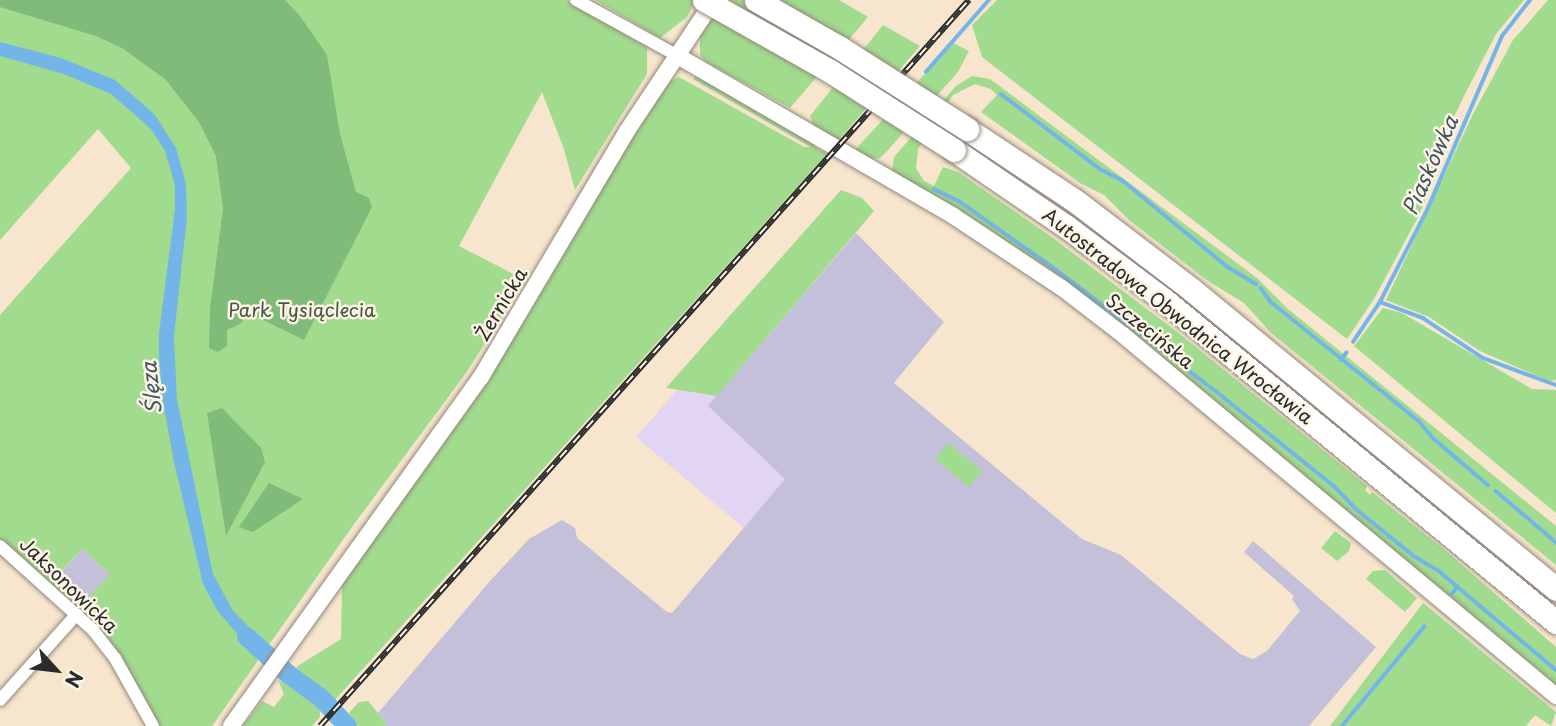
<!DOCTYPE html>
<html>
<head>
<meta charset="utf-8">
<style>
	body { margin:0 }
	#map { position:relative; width:1556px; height:726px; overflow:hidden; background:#f7e5cd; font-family:"Playpen Sans",sans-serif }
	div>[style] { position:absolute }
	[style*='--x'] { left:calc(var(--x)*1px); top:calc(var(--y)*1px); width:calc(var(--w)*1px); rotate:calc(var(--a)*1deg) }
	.built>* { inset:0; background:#e2d4f3 }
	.industrial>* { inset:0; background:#c5c0da; transform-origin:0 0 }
	.green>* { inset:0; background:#a1db8e; transform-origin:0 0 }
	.forest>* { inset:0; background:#80bb79 }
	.water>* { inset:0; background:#74b5e9 }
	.stream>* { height:3.5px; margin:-1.75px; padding:0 1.75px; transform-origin:1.75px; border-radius:1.75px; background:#74b5e9 }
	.river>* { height:19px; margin:-9.5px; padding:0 9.5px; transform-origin:9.5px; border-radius:9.5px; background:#74b5e9 }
	.roads { filter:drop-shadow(0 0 2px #91887c) drop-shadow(0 0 2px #91887c) }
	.minor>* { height:12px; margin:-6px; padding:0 6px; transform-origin:6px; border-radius:6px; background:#fff }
	.tertiary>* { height:16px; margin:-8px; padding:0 8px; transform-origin:8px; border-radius:8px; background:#fff }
	.motorway>* { height:23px; margin:-11.5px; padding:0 11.5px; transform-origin:11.5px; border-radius:11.5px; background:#fff }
	.rail>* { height:6px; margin-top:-3px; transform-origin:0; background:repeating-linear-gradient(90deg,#fcf5e5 0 10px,#2b2b2b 0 20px); box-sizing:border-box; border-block:2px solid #2b2b2b }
	.bridges { filter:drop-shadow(0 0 2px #91887c) drop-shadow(0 0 2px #91887c) }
	.motorway-bridge>* { height:23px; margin:-11.5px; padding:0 11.5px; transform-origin:11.5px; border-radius:11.5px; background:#fff }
	span { translate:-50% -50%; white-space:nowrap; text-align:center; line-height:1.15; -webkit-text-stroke:5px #fcf5e5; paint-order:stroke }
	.street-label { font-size:19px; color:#2b2b2b }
	.park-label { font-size:19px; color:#485744 }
	.water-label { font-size:21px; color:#415464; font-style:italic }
	.north { position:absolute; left:21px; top:635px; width:70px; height:70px; -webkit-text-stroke:5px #fcf5e5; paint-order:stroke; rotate:117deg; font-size:19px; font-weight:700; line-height:28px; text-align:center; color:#2b2b2b }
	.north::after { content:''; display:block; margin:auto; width:24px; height:32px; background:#2b2b2b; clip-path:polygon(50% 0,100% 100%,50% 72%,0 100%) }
</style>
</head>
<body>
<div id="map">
	<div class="built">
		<div style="clip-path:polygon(677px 390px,717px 396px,709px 407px,785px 479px,744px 528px,636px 437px)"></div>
	</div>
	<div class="industrial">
		<div style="clip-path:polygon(856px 233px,944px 322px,894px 383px,1082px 539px,1121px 555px,1240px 654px,1253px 659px,1267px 651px,1300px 611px,1292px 599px,1294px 596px,1244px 552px,1253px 541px,1376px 647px,1309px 726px,387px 726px,378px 713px,490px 581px,529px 539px,562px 520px,575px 528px,577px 538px,667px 612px,672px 613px,785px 479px,708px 406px)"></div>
		<div style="left:82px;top:549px;width:38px;height:39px;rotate:42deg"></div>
	</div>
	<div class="green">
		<div style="clip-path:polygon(evenodd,0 0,566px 0,647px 47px,647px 74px,575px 190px,564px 149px,542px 92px,459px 246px,525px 280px,466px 373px,352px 527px,212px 726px,158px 726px,120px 658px,50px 584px,0 540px,0 315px,131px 168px,98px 129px,0 240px,0 0,82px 549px,110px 574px,83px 603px,56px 577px,82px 549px)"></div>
		<div style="clip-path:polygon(595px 0,696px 0,687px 17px,660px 38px)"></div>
		<div style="clip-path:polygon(725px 0,839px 0,868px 17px,790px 108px,706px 62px,700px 55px,700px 37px)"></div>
		<div style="clip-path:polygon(997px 0,1524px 0,1496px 34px,1465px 94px,1434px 158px,1441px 163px,1418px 217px,1374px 299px,1347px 339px,982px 57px,972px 25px)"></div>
		<div style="clip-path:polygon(1548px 0,1556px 0,1556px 380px,1549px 381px,1480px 351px,1429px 317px,1386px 300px,1473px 114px,1513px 40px)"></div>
		<div style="clip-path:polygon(883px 25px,920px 46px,838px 141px,814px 127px,810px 116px)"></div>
		<div style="clip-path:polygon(953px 43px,969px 51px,958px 72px,887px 151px,880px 158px,872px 159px,854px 151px)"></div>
		<div style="left:696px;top:75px;width:138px;height:5px;rotate:30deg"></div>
		<div style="clip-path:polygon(972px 76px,990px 79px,1257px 278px,1288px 309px,1556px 526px,1556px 565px,1270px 332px,1244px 303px,1208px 281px,1129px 220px,1104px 195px,1080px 183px,981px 112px,997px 95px,991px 89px,975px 84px,953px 95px,918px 149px,916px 168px,924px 181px,934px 186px,943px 167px,958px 172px,1053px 238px,1181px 335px,1367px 486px,1365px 490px,1370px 495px,1372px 492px,1446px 551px,1556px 647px,1556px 685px,1113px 318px,892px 172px,894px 157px,956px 86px)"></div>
		<div style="clip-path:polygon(679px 77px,804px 147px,815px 147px,827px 154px,334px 701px,296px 667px,341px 639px,342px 583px,489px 380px,650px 105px,670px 81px)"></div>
		<div style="clip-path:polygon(841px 190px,862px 198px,874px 211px,717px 396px,666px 388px)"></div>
		<div style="clip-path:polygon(1383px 308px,1402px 313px,1532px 389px,1556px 390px,1556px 513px,1354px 346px)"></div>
		<div style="left:948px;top:443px;width:44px;height:21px;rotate:39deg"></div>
		<div style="clip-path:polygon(1335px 531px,1351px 543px,1349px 551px,1337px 561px,1321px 548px)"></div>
		<div style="clip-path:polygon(1385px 570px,1417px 598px,1405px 612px,1366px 579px,1373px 571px)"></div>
		<div style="clip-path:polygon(1423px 603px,1556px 712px,1551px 726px,1535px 715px,1526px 726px,1330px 726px)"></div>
		<div style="clip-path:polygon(278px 680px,294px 687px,320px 710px,320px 717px,312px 726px,243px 726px,262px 701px,274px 707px,284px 694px)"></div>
		<div style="clip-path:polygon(368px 701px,378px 713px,387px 726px,358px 726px,349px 713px,359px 702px)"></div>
	</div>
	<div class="forest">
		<div style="clip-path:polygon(0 0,285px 0,300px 16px,327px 55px,340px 134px,356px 192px,369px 198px,372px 207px,304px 340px,249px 313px,240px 324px,227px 330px,227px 346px,218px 352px,209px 348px,210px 309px,223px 209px,216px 156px,199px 122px,165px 79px,122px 48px,96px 36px,0 7px)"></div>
		<div style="clip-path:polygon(222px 408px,261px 448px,265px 462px,226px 536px,207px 413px)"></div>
		<div style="clip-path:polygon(269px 483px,303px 499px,253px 532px,239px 527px)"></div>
	</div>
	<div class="water">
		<div style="clip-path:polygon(0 42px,61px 58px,115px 80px,155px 115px,176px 148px,186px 184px,187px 217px,174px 337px,177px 399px,213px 574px,233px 611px,264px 642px,266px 649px,258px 659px,217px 610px,203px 584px,174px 462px,163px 402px,159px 358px,159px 333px,175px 209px,175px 185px,165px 151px,151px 129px,111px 94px,64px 74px,0 56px)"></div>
	</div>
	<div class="stream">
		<div style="--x:926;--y:72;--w:96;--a:-48.8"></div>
		<div style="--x:1001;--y:94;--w:124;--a:37.1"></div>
		<div style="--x:1100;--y:169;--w:25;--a:27"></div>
		<div style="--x:1122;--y:180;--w:137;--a:39.4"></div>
		<div style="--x:1228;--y:267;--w:33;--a:31"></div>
		<div style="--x:934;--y:189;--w:28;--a:26"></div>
		<div style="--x:959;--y:201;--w:113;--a:35.2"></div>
		<div style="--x:1051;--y:266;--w:215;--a:37.2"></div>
		<div style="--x:1222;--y:396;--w:145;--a:38.8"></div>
		<div style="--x:1335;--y:487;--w:29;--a:46"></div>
		<div style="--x:1355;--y:508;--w:76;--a:39.1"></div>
		<div style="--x:1414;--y:556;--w:29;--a:31"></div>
		<div style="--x:1439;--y:571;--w:153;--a:40.2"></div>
		<div style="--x:1261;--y:288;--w:17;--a:54"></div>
		<div style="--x:1271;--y:302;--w:191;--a:38.8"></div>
		<div style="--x:1420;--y:422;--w:19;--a:51"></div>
		<div style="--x:1432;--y:437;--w:74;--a:40.6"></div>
		<div style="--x:1380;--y:302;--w:46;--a:20.4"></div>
		<div style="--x:1423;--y:318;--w:72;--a:33.7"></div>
		<div style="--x:1483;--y:358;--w:78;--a:20.3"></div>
		<div style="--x:1353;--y:342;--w:48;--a:-56"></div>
		<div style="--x:1380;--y:302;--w:106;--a:-62.9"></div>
		<div style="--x:1428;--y:208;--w:187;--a:-66.7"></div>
		<div style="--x:1502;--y:36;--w:46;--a:-52.1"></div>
		<div style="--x:1341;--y:360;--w:9;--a:-54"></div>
		<div style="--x:1496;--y:491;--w:79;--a:40.4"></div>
		<div style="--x:1452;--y:594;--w:9;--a:-54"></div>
		<div style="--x:1342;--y:726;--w:129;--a:-50.4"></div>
	</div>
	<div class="river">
		<div style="--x:246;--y:636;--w:55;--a:42.1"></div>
		<div style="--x:287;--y:673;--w:42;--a:36.3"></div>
		<div style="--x:321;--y:698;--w:38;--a:47"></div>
	</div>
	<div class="roads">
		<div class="minor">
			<div style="--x:576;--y:0;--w:114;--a:28.8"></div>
			<div style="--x:0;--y:546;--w:125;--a:42.1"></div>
			<div style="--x:93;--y:630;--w:36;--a:52"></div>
			<div style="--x:115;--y:658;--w:78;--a:60.8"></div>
			<div style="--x:0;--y:700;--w:115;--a:-48.2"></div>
		</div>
		<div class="tertiary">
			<div style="--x:676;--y:55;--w:319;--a:30.1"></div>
			<div style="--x:952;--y:215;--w:132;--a:33.6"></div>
			<div style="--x:1062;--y:288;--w:77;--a:37.6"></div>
			<div style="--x:1123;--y:335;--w:564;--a:39.82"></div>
			<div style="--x:231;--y:726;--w:429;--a:-54.4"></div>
			<div style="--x:481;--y:377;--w:286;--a:-59.3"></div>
			<div style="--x:627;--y:131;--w:157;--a:-56.4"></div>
		</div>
		<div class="motorway">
			<div style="--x:967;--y:129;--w:128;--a:33.6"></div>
			<div style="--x:1074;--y:200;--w:148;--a:37.3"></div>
			<div style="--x:1192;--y:290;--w:471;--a:39.4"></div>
			<div style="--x:954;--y:150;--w:137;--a:34.3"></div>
			<div style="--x:1067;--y:227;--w:120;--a:36.9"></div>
			<div style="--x:1163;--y:299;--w:509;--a:39.42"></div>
		</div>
	</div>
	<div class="rail">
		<div style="--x:320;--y:726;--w:974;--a:-48.21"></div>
	</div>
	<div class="bridges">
		<div class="motorway-bridge">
			<div style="--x:704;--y:0;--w:145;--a:29.4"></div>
			<div style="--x:830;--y:71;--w:147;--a:32.5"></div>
			<div style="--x:756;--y:0;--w:97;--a:29.7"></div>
			<div style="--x:840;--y:48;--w:151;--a:32.5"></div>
		</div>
	</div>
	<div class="street-label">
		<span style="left:501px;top:304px;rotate:-59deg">Żernicka</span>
		<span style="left:1178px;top:316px;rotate:38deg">Autostradowa Obwodnica Wrocławia</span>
		<span style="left:1150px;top:331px;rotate:39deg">Szczecińska</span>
		<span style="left:69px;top:585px;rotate:44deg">Jaksonowicka</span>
	</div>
	<div class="park-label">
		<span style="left:302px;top:310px">Park Tysiąclecia</span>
	</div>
	<div class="water-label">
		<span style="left:1429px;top:165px;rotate:-66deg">Piaskówka</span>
		<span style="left:150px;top:388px;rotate:-96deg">Ślęza</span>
	</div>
	<div class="north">N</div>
</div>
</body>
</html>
